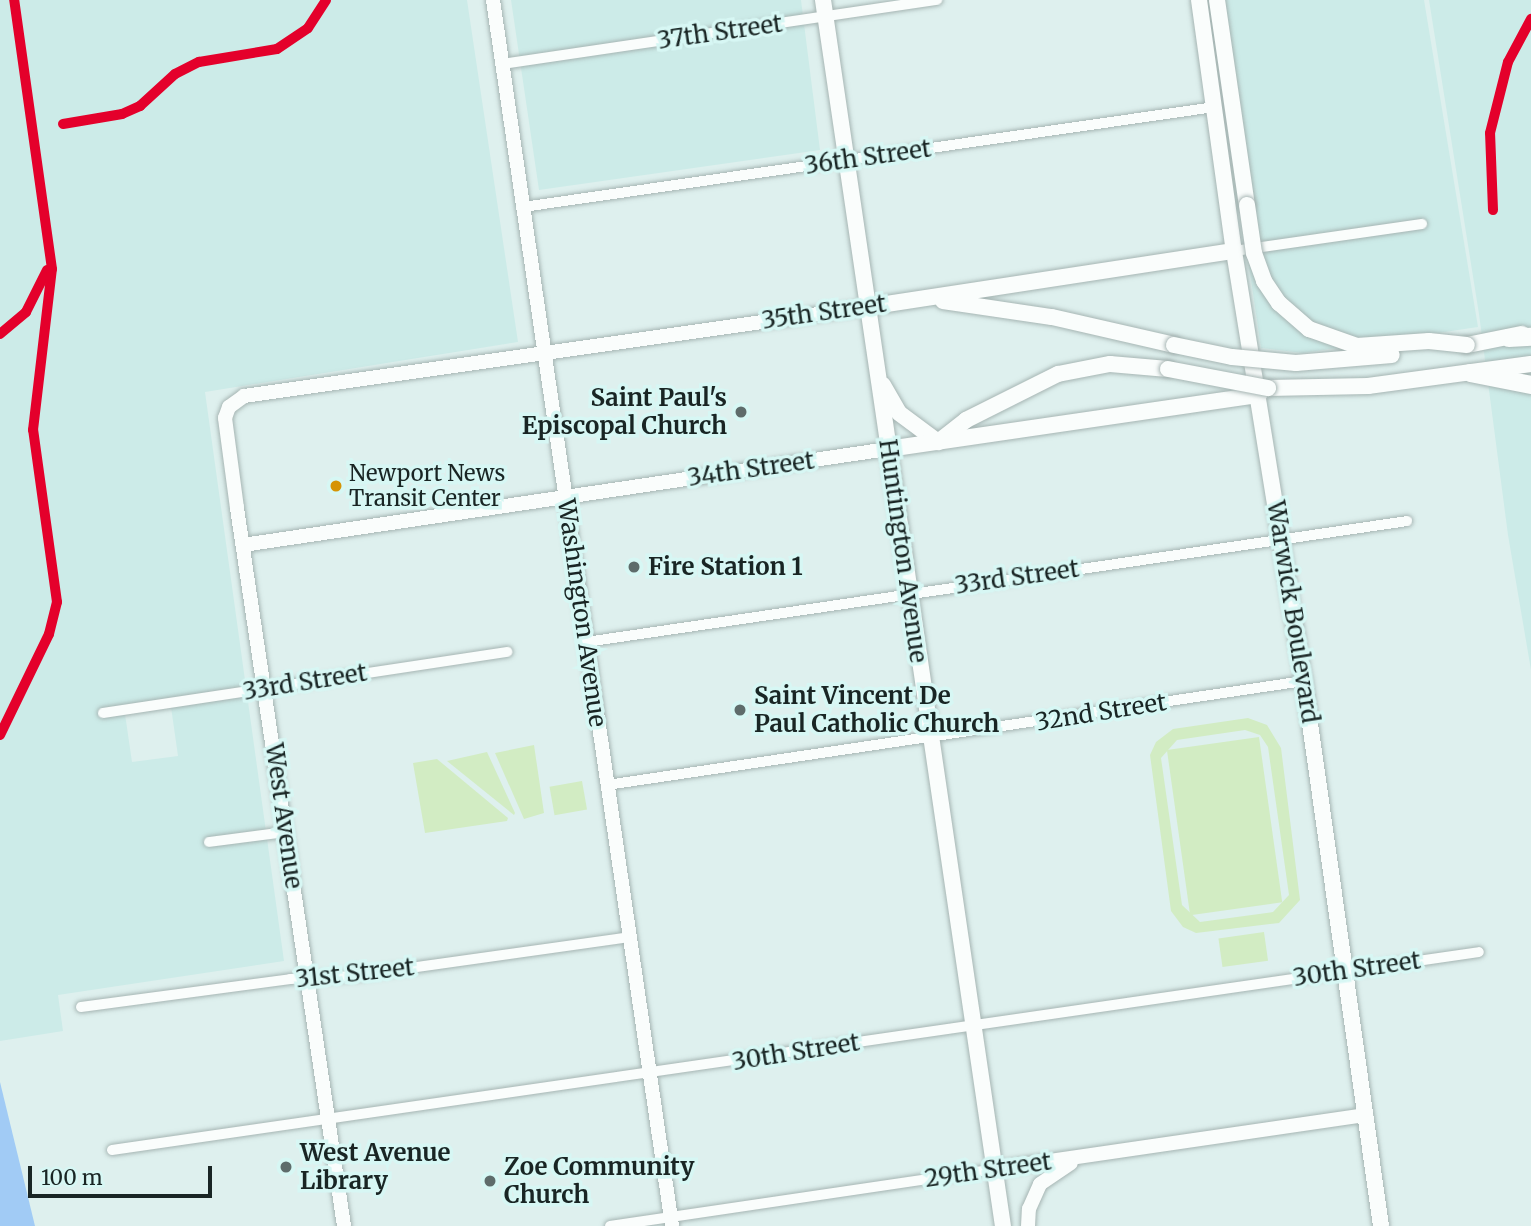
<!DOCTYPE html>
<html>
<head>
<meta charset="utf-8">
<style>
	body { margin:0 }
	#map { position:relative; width:1531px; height:1226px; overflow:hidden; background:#def0ee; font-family:Merriweather,serif }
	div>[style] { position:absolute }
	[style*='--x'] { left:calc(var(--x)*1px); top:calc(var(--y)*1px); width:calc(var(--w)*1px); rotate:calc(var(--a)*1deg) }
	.built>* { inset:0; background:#ccebe8 }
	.green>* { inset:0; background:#d2ecc3; transform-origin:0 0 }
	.water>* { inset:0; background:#a1cbf5 }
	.roads { filter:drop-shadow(0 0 2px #a6b5b3) drop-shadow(0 0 2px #a6b5b3) }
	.street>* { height:10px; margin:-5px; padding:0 5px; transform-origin:5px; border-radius:5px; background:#fafdfc }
	.secondary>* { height:14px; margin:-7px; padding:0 7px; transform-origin:7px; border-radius:7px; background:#fafdfc }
	.primary>* { height:16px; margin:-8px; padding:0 8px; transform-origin:8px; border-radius:8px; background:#fafdfc }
	.highway>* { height:18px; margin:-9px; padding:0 9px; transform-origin:9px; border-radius:9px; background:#fafdfc }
	.bridges { filter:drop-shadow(0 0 2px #a6b5b3) drop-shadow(0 0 2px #a6b5b3) }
	.primary-bridge>* { height:16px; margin:-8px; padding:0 8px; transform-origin:8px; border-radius:8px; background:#fafdfc }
	.rail-1>* { height:10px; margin:-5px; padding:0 5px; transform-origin:5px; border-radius:5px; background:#e4002b }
	.dots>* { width:19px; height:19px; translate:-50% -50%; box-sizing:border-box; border:4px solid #d7f7f4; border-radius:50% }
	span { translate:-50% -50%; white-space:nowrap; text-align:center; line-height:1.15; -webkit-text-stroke:7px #d7f7f4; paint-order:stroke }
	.bus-label { font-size:22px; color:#192524 }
	.left { translate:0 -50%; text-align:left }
	.street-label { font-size:24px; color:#192524 }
	.poi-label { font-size:24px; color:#192524; font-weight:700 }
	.right { translate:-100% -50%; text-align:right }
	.scale { position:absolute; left:28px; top:1166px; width:184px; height:32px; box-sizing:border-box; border:4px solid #192524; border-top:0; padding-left:9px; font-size:21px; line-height:24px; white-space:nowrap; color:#192524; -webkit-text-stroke:5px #d7f7f4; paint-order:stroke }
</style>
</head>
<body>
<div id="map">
	<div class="built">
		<div style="clip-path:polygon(evenodd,0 0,467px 0,518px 342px,205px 392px,284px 961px,58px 995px,63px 1031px,0 1041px,0 0,171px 707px,178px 756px,132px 762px,125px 714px,171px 707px)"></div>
		<div style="clip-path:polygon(511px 0,801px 0,820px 150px,539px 190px)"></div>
		<div style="clip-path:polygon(1210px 0,1424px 0,1478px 327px,1303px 353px,1261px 348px)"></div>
		<div style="clip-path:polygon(1429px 0,1531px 0,1531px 670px,1508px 535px,1479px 314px)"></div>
	</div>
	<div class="green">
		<div style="clip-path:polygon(evenodd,1248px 718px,1267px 725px,1281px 748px,1300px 900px,1279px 923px,1196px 933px,1183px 927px,1171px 911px,1150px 755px,1156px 742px,1173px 729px,1248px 718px,1245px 730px,1260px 735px,1268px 747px,1289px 895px,1273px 912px,1200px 922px,1182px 905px,1161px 758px,1177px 740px,1245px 730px)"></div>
		<div style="left:1259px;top:737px;width:167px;height:93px;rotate:82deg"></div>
		<div style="clip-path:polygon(534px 745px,544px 813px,524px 819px,495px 753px)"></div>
		<div style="clip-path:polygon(487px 752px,515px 813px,514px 815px,447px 761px)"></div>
		<div style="clip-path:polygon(437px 759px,508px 818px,507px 821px,425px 833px,413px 763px)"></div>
		<div style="left:582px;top:781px;width:29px;height:33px;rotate:80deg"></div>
		<div style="left:1264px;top:932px;width:29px;height:46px;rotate:82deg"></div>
	</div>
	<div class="water">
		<div style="clip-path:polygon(0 1082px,35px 1226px,0 1226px)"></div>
	</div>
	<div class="roads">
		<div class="street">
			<div style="--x:502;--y:64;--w:440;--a:-8.4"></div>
			<div style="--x:523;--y:207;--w:698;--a:-8.23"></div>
			<div style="--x:1234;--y:251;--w:190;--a:-8.2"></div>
			<div style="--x:586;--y:642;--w:830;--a:-8.38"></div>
			<div style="--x:103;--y:713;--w:409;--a:-8.6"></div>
			<div style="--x:607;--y:785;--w:705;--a:-8.49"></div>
			<div style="--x:209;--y:842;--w:78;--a:-7.4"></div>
			<div style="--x:81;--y:1007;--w:211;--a:-7.6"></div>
			<div style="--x:290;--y:979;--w:63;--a:-2.7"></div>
			<div style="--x:353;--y:976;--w:279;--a:-8"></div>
			<div style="--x:112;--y:1150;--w:1381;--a:-8.24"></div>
			<div style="--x:610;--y:1226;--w:389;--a:-8.4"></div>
		</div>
		<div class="secondary">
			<div style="--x:493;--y:0;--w:1239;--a:81.69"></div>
			<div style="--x:243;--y:545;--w:652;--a:-8.47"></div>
			<div style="--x:995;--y:1169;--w:375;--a:-8.3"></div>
			<div style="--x:344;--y:1226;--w:726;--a:-98.48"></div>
			<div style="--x:237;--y:508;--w:91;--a:-97.6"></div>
			<div style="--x:225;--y:418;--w:12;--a:-70"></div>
			<div style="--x:229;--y:407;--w:19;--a:-36"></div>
			<div style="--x:244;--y:396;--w:629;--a:-8.13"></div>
			<div style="--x:1028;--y:1226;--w:17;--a:-87"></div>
			<div style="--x:1029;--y:1209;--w:27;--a:-66"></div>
			<div style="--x:1040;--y:1184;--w:37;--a:-34"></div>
		</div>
		<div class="primary">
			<div style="--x:823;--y:0;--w:1239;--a:81.65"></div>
			<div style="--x:1199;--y:0;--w:253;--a:82.1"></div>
			<div style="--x:1234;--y:251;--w:436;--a:80.8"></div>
			<div style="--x:1304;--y:681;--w:550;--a:81.96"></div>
			<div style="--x:1217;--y:0;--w:207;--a:81.7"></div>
			<div style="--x:943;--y:301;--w:110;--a:8.4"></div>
			<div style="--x:1052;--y:317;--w:125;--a:12.9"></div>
			<div style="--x:867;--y:307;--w:371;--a:-8.7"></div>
			<div style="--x:1467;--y:345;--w:56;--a:-11.3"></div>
			<div style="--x:883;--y:385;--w:32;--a:60"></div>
			<div style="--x:899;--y:413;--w:49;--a:36.6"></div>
			<div style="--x:1268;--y:388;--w:100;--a:-1.1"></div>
			<div style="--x:1368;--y:386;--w:164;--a:-7.7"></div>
			<div style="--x:938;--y:442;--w:36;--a:-38"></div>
			<div style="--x:966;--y:420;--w:103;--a:-26.6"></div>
			<div style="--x:1058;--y:374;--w:53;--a:-10.9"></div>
			<div style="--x:1110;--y:364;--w:58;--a:4.9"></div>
			<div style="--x:888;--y:449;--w:375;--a:-8.3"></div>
		</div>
		<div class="highway">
			<div style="--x:1509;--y:338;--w:22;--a:-3"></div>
			<div style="--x:1470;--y:373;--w:62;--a:11.1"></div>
		</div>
	</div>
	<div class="bridges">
		<div class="primary-bridge">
			<div style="--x:1247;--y:205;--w:49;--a:81.7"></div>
			<div style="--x:1254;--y:253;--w:30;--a:70"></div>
			<div style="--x:1264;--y:281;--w:27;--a:56"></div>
			<div style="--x:1279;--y:303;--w:40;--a:41"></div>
			<div style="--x:1309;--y:329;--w:51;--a:19.5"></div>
			<div style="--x:1357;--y:346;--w:72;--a:-4"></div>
			<div style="--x:1429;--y:341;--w:38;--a:6"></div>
			<div style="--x:1174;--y:345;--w:59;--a:11.7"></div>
			<div style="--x:1232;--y:357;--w:64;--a:5.4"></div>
			<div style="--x:1296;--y:363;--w:96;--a:-4.8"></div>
			<div style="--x:1168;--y:369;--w:102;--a:10.8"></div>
		</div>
	</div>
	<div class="rail-1">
		<div style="--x:63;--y:124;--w:60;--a:-9.6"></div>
		<div style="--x:122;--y:114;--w:20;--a:-24"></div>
		<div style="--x:140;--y:106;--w:47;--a:-42.4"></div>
		<div style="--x:175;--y:74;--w:27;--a:-27"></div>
		<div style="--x:199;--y:62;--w:79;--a:-9.5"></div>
		<div style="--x:277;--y:49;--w:37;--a:-34"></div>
		<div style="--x:308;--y:28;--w:33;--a:-57"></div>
		<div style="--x:1493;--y:210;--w:77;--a:-92.2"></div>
		<div style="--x:1490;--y:133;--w:73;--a:-75.8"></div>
		<div style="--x:1508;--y:62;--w:49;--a:-61.9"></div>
		<div style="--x:0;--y:334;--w:34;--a:-40"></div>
		<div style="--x:26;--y:312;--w:47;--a:-63.4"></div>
		<div style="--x:0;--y:735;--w:112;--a:-64.1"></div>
		<div style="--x:49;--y:634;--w:33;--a:-76"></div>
		<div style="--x:57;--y:602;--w:174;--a:-97.9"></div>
		<div style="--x:33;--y:430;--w:162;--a:-83.3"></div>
		<div style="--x:52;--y:269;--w:272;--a:-98"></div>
	</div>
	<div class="dots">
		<div style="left:741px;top:412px;background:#5e6c6b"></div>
		<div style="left:336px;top:486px;background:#d69305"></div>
		<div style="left:634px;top:567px;background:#5e6c6b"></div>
		<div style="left:740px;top:710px;background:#5e6c6b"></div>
		<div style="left:286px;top:1167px;background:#5e6c6b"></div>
		<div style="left:490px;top:1181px;background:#5e6c6b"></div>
	</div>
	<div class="bus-label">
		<span class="left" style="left:349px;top:486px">Newport News<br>Transit Center</span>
	</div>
	<div class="street-label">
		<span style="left:720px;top:32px;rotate:-8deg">37th Street</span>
		<span style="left:868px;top:157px;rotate:-8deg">36th Street</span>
		<span style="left:824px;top:312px;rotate:-8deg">35th Street</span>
		<span style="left:751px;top:469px;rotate:-8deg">34th Street</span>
		<span style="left:903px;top:551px;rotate:82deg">Huntington Avenue</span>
		<span style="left:1017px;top:577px;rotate:-8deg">33rd Street</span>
		<span style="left:1293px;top:612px;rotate:81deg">Warwick Boulevard</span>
		<span style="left:582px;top:613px;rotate:82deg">Washington Avenue</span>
		<span style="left:305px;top:682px;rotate:-9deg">33rd Street</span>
		<span style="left:1101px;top:712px;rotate:-9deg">32nd Street</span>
		<span style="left:284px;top:816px;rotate:82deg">West Avenue</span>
		<span style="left:1357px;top:969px;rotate:-8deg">30th Street</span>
		<span style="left:355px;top:973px;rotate:-6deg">31st Street</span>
		<span style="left:796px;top:1052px;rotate:-9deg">30th Street</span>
		<span style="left:988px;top:1170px;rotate:-8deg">29th Street</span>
	</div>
	<div class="poi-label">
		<span class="right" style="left:727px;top:412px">Saint Paul's<br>Episcopal Church</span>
		<span class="left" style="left:648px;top:567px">Fire Station 1</span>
		<span class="left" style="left:754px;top:710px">Saint Vincent De<br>Paul Catholic Church</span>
		<span class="left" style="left:300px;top:1167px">West Avenue<br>Library</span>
		<span class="left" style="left:504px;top:1181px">Zoe Community<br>Church</span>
	</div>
	<div class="scale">100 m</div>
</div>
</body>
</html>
